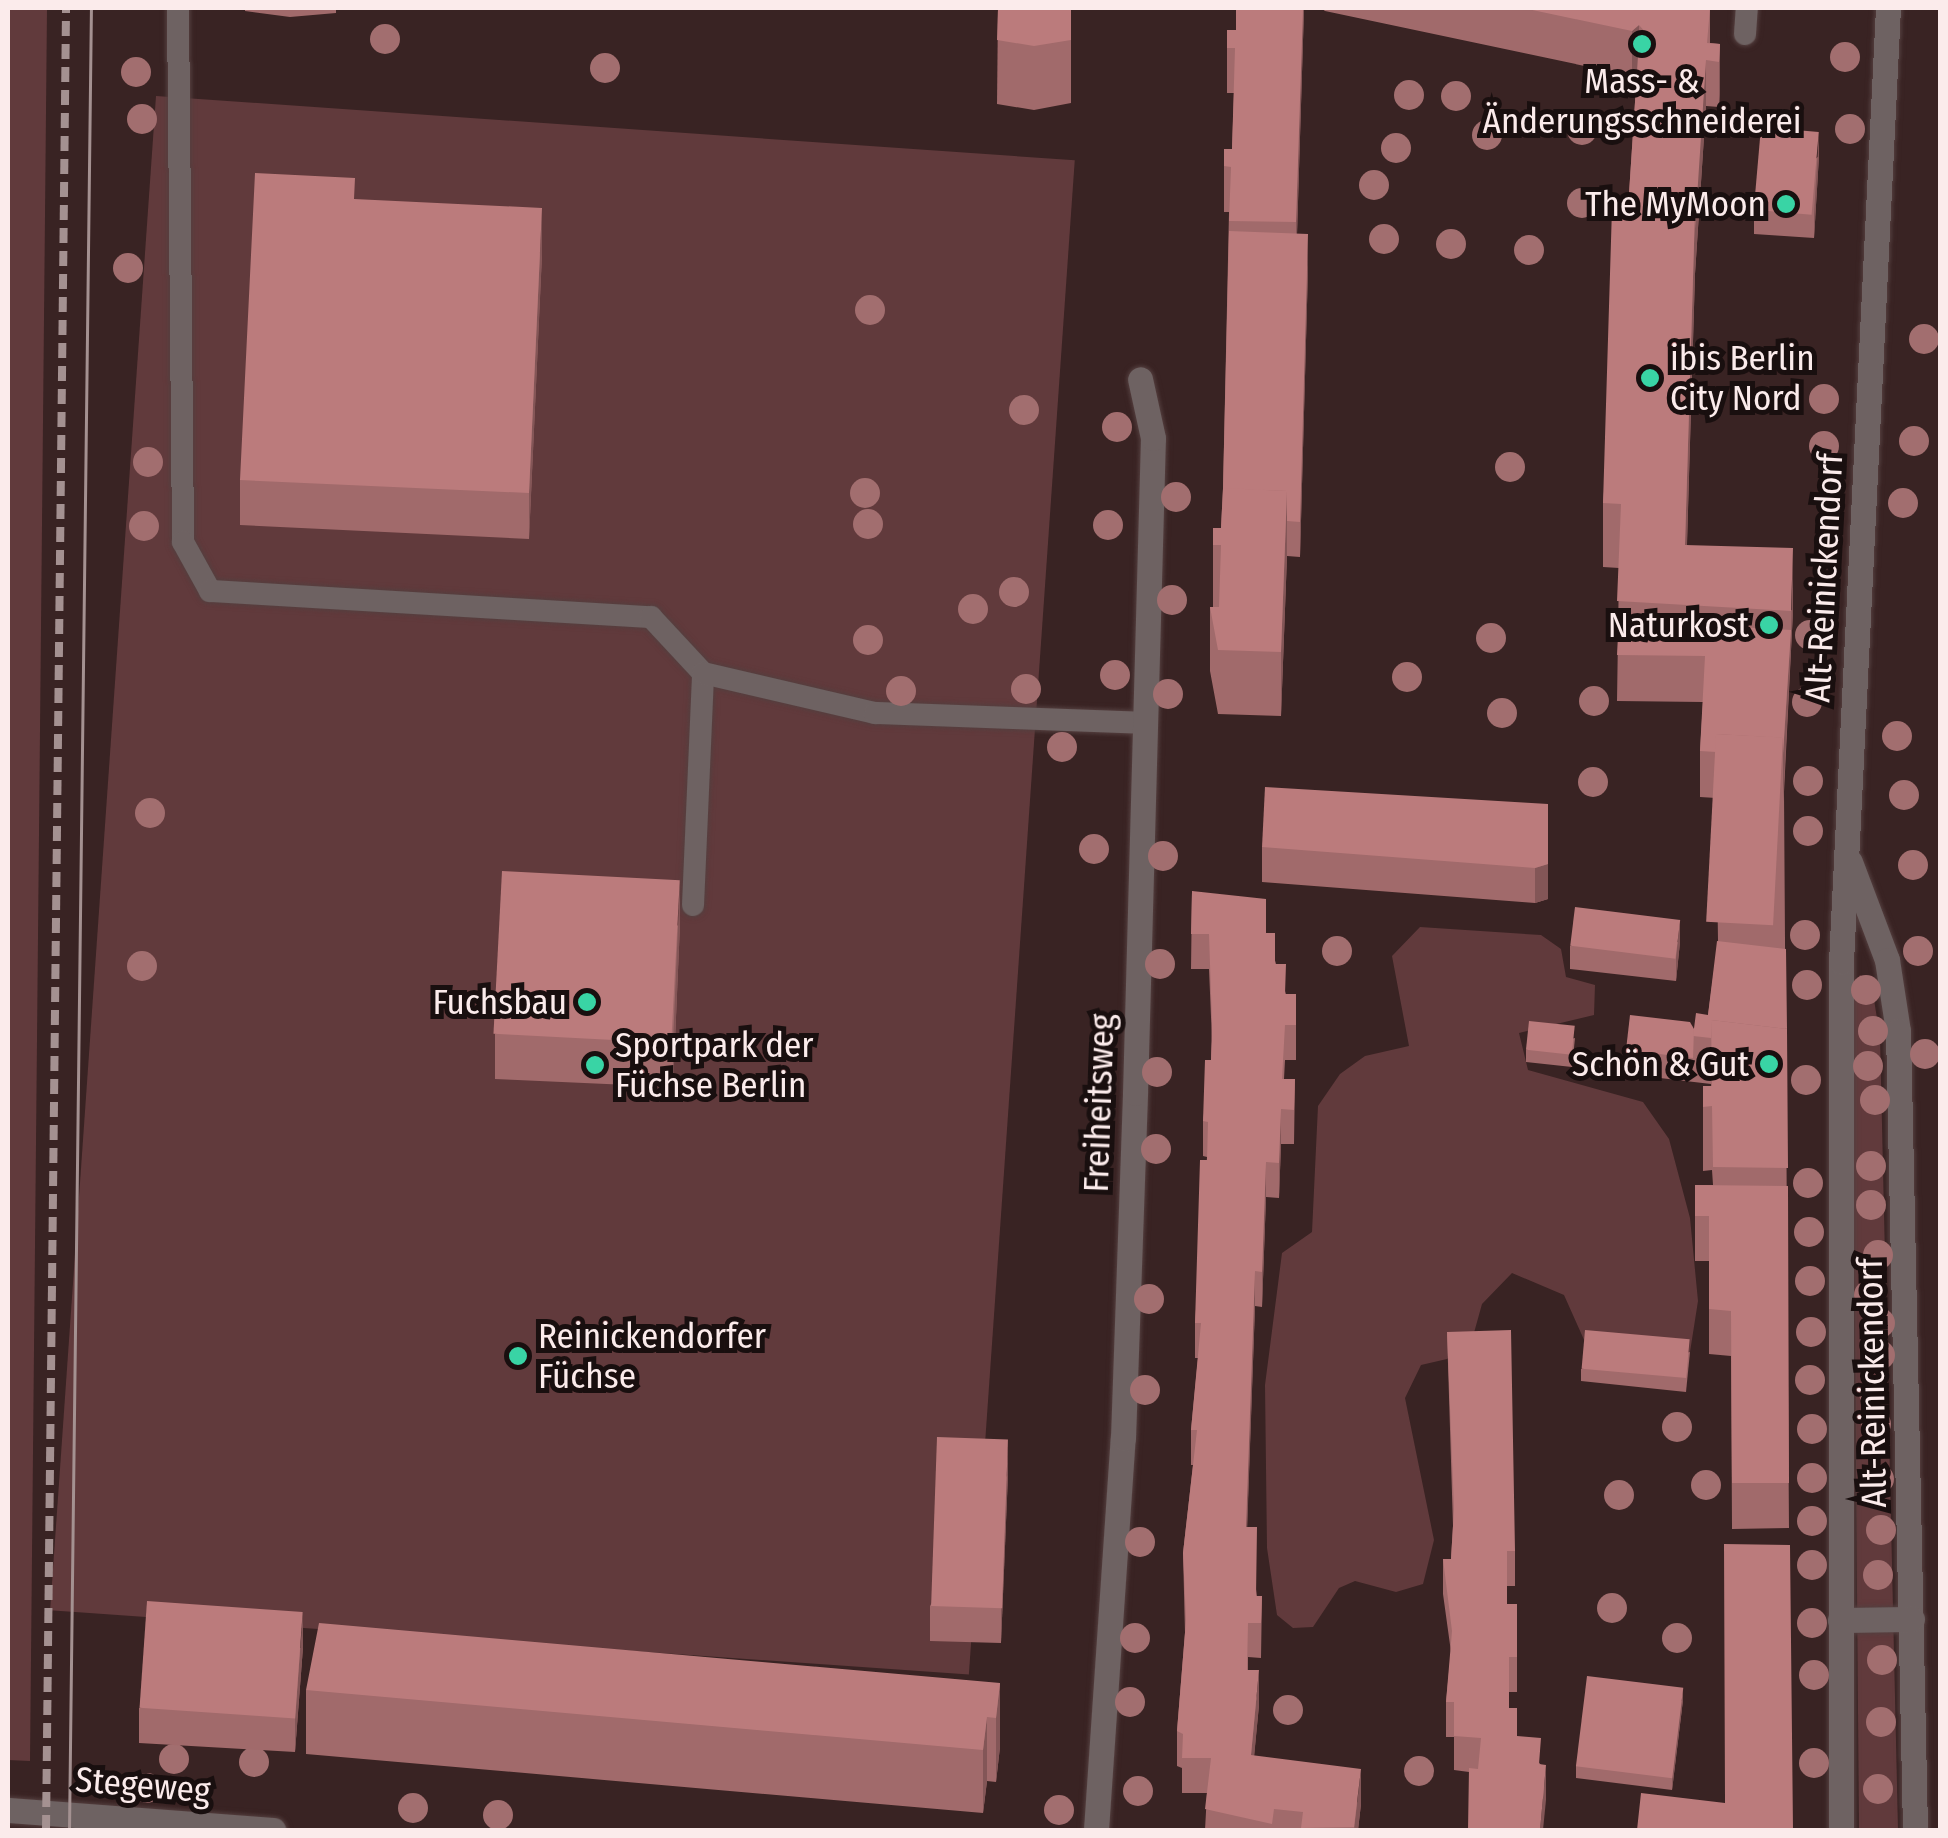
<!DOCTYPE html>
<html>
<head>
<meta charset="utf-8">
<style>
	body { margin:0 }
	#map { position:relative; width:1948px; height:1838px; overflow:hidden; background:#392323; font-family:"Fira Sans Condensed",sans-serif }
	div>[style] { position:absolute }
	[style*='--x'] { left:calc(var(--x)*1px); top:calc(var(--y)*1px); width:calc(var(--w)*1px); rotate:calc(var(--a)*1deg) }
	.green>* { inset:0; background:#613a3c; transform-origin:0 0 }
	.roads { filter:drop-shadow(0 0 2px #543f3f) drop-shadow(0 0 2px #543f3f) }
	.lane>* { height:22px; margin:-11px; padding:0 11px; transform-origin:11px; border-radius:11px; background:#6e6262 }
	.street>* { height:25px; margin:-12.5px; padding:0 12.5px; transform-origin:12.5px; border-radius:12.5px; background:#6e6262 }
	.tram>* { height:2.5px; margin:-1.25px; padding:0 1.25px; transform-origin:1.25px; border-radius:1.25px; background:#a49191 }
	.rail>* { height:8px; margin-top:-4px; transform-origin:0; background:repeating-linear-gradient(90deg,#a49191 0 15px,transparent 0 23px) }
	.trees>* { width:30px; height:30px; margin:-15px; border-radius:50%; background:#a26e6f }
	.wall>* { inset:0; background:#a16a6b }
	.shaded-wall>* { inset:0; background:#835657 }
	.building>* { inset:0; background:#bb7b7c; transform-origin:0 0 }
	.dots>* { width:28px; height:28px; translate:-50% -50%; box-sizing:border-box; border:5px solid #190f0f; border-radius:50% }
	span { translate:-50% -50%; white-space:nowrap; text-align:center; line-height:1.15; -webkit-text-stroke:10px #190f0f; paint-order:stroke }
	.poi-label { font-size:35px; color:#fbebeb }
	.right { translate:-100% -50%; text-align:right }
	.left { translate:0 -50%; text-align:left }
	.street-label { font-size:35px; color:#fbebeb }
	.frame { position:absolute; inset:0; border:10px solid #fbebeb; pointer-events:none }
</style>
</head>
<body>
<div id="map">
	<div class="green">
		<div style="clip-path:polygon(8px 8px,47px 8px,30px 1761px,8px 1760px)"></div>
		<div style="left:156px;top:96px;width:921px;height:1518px;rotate:4deg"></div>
		<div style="clip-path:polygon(1420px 927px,1541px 935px,1561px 949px,1566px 977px,1595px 985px,1594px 1015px,1519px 1033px,1528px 1070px,1643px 1102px,1669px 1139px,1690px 1218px,1698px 1301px,1690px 1352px,1585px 1342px,1564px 1295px,1512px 1273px,1482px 1304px,1472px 1340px,1447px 1359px,1421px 1365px,1405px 1398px,1434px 1540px,1423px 1584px,1396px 1592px,1355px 1581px,1339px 1588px,1313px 1627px,1293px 1628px,1277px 1615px,1267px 1548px,1265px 1385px,1282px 1253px,1312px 1232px,1318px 1106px,1340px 1074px,1365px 1056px,1409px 1046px,1392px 956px)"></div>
		<div style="clip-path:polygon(1860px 975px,1871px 981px,1880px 1037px,1898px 1830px,1859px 1830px,1852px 986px)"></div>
	</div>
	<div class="roads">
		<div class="lane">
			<div style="--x:178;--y:8;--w:534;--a:89.46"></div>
			<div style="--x:183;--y:542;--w:56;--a:61.1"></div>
			<div style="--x:210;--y:591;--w:442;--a:3.4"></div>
			<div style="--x:651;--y:617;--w:76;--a:47.1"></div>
			<div style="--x:1745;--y:34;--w:26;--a:-86"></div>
			<div style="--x:693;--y:905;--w:232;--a:-87.5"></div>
			<div style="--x:703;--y:673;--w:177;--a:13.1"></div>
			<div style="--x:875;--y:713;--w:269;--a:2.1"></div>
		</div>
		<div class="street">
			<div style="--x:1850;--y:862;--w:105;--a:69.3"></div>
			<div style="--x:1887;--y:960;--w:72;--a:81.2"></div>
			<div style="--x:1898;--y:1031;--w:799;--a:88.78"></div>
			<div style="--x:1840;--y:1620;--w:72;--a:-0.8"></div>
			<div style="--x:8;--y:1810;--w:266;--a:4.3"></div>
			<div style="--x:1096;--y:1830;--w:393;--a:-86.1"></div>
			<div style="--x:1123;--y:1438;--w:345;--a:-88"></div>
			<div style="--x:1135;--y:1093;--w:655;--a:-88.43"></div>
			<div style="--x:1153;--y:438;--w:60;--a:-102.4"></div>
			<div style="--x:1841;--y:1830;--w:868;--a:-90"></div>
			<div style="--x:1841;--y:962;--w:955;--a:-87.18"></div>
		</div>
	</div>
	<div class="tram">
		<div style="--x:69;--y:1830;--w:1822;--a:-89.31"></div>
	</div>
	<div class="rail">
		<div style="--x:46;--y:1830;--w:1822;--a:-89.37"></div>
	</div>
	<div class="trees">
		<div style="left:385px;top:39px"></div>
		<div style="left:1845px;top:57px"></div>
		<div style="left:605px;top:68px"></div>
		<div style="left:136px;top:72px"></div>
		<div style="left:1409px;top:95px"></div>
		<div style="left:1456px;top:96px"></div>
		<div style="left:142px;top:119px"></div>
		<div style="left:1850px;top:129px"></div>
		<div style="left:1582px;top:130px"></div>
		<div style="left:1487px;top:135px"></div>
		<div style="left:1396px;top:148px"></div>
		<div style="left:1374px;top:185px"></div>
		<div style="left:1582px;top:203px"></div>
		<div style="left:1384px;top:239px"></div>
		<div style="left:1451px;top:244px"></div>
		<div style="left:1529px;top:250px"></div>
		<div style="left:128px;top:268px"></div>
		<div style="left:870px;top:310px"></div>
		<div style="left:1924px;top:339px"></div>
		<div style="left:1824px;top:399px"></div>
		<div style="left:1024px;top:410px"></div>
		<div style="left:1117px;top:427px"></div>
		<div style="left:1914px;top:441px"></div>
		<div style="left:1824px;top:446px"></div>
		<div style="left:148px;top:462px"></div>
		<div style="left:1510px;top:467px"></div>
		<div style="left:865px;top:493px"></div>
		<div style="left:1176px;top:497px"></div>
		<div style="left:1903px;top:503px"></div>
		<div style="left:868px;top:524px"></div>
		<div style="left:1108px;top:525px"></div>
		<div style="left:144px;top:526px"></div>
		<div style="left:1014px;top:592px"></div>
		<div style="left:1172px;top:600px"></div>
		<div style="left:973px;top:609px"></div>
		<div style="left:1810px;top:635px"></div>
		<div style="left:1491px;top:638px"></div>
		<div style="left:868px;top:640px"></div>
		<div style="left:1115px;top:675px"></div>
		<div style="left:1407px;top:677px"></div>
		<div style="left:1026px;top:689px"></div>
		<div style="left:901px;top:691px"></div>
		<div style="left:1168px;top:694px"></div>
		<div style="left:1594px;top:701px"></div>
		<div style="left:1807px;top:702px"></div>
		<div style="left:1502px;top:713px"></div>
		<div style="left:1897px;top:736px"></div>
		<div style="left:1062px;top:747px"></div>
		<div style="left:1808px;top:781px"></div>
		<div style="left:1593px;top:782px"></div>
		<div style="left:1904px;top:795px"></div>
		<div style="left:150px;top:813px"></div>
		<div style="left:1808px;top:831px"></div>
		<div style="left:1094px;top:849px"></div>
		<div style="left:1163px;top:856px"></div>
		<div style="left:1913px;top:865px"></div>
		<div style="left:1805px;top:935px"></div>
		<div style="left:1337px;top:951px"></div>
		<div style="left:1918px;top:951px"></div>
		<div style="left:1160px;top:964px"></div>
		<div style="left:142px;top:966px"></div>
		<div style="left:1807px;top:985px"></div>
		<div style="left:1866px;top:990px"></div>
		<div style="left:1873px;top:1031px"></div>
		<div style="left:1925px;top:1054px"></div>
		<div style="left:1868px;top:1066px"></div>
		<div style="left:1157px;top:1072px"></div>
		<div style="left:1806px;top:1080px"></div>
		<div style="left:1875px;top:1100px"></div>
		<div style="left:1156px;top:1149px"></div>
		<div style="left:1871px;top:1166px"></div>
		<div style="left:1808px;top:1183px"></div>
		<div style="left:1871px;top:1205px"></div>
		<div style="left:1809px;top:1232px"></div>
		<div style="left:1878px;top:1255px"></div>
		<div style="left:1810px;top:1281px"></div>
		<div style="left:1869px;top:1295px"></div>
		<div style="left:1149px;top:1299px"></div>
		<div style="left:1880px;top:1323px"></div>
		<div style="left:1811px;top:1332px"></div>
		<div style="left:1880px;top:1355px"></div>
		<div style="left:1810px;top:1380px"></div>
		<div style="left:1145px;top:1390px"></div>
		<div style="left:1874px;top:1393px"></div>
		<div style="left:1876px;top:1424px"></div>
		<div style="left:1677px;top:1427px"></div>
		<div style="left:1812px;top:1429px"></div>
		<div style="left:1812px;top:1478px"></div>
		<div style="left:1879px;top:1479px"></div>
		<div style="left:1706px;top:1485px"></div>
		<div style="left:1619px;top:1495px"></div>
		<div style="left:1812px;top:1521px"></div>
		<div style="left:1881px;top:1530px"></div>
		<div style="left:1140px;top:1542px"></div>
		<div style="left:1812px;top:1565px"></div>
		<div style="left:1878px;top:1575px"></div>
		<div style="left:1612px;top:1608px"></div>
		<div style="left:1812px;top:1623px"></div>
		<div style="left:1135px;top:1638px"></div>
		<div style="left:1677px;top:1638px"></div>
		<div style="left:1882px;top:1660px"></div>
		<div style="left:1814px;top:1675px"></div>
		<div style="left:1130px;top:1702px"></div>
		<div style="left:1288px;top:1710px"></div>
		<div style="left:1881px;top:1722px"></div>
		<div style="left:174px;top:1759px"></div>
		<div style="left:254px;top:1762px"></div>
		<div style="left:1814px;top:1763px"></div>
		<div style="left:1419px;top:1771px"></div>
		<div style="left:147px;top:1788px"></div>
		<div style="left:1878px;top:1789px"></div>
		<div style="left:1138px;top:1791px"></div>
		<div style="left:413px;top:1808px"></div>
		<div style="left:1059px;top:1810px"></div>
		<div style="left:498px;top:1815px"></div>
	</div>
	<div class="wall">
		<div style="clip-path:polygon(245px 8px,336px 8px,336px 13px,290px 17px,245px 11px)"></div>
		<div style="clip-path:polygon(998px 8px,1071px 8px,1071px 103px,1034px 110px,997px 104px)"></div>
		<div style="clip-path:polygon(1304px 8px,1297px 234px,1308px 269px,1300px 557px,1287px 556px,1281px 716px,1218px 714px,1210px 671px,1210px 607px,1213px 607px,1213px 528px,1221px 528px,1223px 489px,1229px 212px,1224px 212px,1224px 149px,1232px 149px,1234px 93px,1227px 93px,1227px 39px)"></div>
		<div style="clip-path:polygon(1321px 8px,1710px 8px,1710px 43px,1720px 44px,1720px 89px,1719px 107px,1706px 106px,1695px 274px,1687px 545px,1793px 611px,1784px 792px,1789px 1528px,1732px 1529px,1731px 1356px,1709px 1354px,1709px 1261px,1695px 1261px,1695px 1185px,1713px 1185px,1712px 1170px,1703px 1171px,1703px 1086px,1711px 1086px,1711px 1084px,1626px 1074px,1626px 1050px,1694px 1029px,1708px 1015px,1718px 941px,1716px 798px,1700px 797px,1700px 751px,1703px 702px,1617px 701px,1619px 568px,1603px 567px,1603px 503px,1628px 209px,1637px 72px,1632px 76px,1325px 11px)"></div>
		<div style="clip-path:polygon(1819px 156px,1814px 238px,1754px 234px,1754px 210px)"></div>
		<div style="clip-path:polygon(355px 200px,542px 254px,529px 539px,240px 525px,240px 480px)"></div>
		<div style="clip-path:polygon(1548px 804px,1548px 899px,1535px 903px,1262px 882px,1262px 847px)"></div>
		<div style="clip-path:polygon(1192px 891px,1266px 933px,1286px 994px,1296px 994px,1296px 1060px,1285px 1060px,1284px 1079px,1295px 1079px,1294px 1144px,1281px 1144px,1279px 1198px,1266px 1197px,1262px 1307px,1255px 1306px,1247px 1527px,1257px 1596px,1262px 1596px,1261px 1658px,1248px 1657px,1248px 1670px,1259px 1705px,1254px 1756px,1361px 1804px,1358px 1830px,1205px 1830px,1207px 1793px,1182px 1793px,1182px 1768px,1177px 1766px,1177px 1731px,1185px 1633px,1183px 1553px,1193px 1465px,1191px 1465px,1191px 1430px,1198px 1358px,1195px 1358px,1195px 1323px,1207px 1157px,1203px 1156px,1203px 1121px,1211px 1060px,1212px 1041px,1209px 969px,1191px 969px)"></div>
		<div style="clip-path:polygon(680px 924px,673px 1087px,495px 1079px,495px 1034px)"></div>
		<div style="clip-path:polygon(1680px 942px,1676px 981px,1570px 969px,1570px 946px)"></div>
		<div style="clip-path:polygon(1575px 1038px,1572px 1067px,1526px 1062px,1526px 1050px)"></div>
		<div style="clip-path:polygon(1447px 1332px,1515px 1551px,1515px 1586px,1507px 1586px,1507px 1604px,1517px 1604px,1517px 1692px,1509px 1692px,1509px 1708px,1517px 1736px,1541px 1765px,1546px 1800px,1469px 1772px,1454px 1770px,1454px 1737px,1446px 1737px,1446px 1702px,1451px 1652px,1443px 1594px,1443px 1559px,1451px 1559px,1453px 1526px)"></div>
		<div style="clip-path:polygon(1690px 1352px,1686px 1392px,1581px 1381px,1581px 1369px)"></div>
		<div style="clip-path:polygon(1008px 1474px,1001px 1643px,930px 1641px,930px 1606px)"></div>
		<div style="clip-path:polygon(303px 1647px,295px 1752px,139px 1743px,139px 1708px)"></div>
		<div style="clip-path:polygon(1000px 1683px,1000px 1747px,996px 1782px,987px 1781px,983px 1813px,306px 1754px,306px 1690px)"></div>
		<div style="clip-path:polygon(1683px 1700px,1672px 1790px,1576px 1778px,1576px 1766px)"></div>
	</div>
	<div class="shaded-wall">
		<div style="clip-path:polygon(1303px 8px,1304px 8px,1296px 267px,1296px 222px)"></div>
		<div style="clip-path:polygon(1639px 25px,1639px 70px,1632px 76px,1632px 31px)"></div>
		<div style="clip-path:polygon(1720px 44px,1720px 89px,1719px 107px,1719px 62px)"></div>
		<div style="clip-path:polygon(1706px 60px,1706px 106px,1695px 274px,1685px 608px,1685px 545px,1695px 211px)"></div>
		<div style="clip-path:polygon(1819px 132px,1819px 156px,1814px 238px,1814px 214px)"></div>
		<div style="clip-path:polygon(542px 208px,542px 254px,529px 539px,529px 493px)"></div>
		<div style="clip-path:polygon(1308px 234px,1308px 269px,1300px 557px,1300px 522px)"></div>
		<div style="clip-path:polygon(1287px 491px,1287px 555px,1281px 716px,1281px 652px)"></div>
		<div style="clip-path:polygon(1793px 548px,1793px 611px,1783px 802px,1783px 756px,1791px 630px)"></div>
		<div style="clip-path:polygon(1548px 864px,1548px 899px,1535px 903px,1535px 868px)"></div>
		<div style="clip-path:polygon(680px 879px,680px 924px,673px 1087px,673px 1042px)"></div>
		<div style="clip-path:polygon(1680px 919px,1680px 942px,1676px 981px,1676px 958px)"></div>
		<div style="clip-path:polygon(1281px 1109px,1281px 1144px,1279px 1198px,1279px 1163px)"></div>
		<div style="clip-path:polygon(1266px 1162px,1266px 1197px,1262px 1307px,1262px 1272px)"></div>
		<div style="clip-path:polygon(1255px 1271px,1255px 1306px,1246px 1562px,1246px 1527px)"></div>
		<div style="clip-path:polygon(1008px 1439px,1008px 1474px,1001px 1643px,1001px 1608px)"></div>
		<div style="clip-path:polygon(303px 1612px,303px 1647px,295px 1752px,295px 1718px)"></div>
		<div style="clip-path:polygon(1259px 1670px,1259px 1705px,1251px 1790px,1251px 1755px)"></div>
		<div style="clip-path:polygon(1000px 1683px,1000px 1747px,996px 1782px,996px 1718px)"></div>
		<div style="clip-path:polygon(1683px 1688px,1683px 1700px,1672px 1790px,1672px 1778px)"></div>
		<div style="clip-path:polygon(987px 1717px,987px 1781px,983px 1813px,983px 1750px)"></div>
		<div style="clip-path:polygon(1546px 1765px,1546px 1800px,1543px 1830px,1540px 1830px)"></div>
		<div style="clip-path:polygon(1361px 1769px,1361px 1804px,1358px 1830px,1354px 1830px)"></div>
	</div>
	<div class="building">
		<div style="clip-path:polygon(998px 8px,1071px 8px,1071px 40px,1034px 46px,997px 40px)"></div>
		<div style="clip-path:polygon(1236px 8px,1303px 8px,1296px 222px,1229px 221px,1231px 167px,1224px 166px,1224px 149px,1232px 149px,1235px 48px,1227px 48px,1227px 30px,1236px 30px)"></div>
		<div style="clip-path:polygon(1523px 8px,1710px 8px,1707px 43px,1720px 44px,1719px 62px,1706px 60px,1695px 229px,1695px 211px,1628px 209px,1638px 56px,1646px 33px,1639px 25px,1632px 31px)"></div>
		<div style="left:1761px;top:127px;width:58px;height:83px;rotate:5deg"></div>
		<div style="clip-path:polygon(255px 173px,355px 178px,354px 199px,542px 208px,529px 493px,240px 480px)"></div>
		<div style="clip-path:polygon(1612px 208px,1695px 211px,1685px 545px,1793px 548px,1791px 611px,1617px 601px,1621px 504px,1603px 503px)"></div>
		<div style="clip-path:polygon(1229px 231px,1308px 234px,1300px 522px,1287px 521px,1287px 491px,1223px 489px)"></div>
		<div style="clip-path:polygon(1223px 488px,1287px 491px,1281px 652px,1218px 650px,1210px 607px,1219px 607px,1221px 545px,1213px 545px,1213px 528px,1221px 528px)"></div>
		<div style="clip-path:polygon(1619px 620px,1791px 630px,1783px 753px,1783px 738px,1716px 734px,1716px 752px,1700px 751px,1705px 656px,1617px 655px)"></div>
		<div style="left:1716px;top:734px;width:67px;height:188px;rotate:3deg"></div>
		<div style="clip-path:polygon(1265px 787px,1548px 804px,1548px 864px,1535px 868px,1262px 847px)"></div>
		<div style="left:502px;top:871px;width:178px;height:163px;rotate:3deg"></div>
		<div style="clip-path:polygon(1192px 891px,1266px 899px,1266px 933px,1275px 933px,1275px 964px,1286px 964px,1285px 994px,1296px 994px,1296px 1025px,1285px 1025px,1282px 1079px,1295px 1079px,1294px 1110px,1281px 1109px,1279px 1163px,1266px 1162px,1262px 1272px,1255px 1271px,1246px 1527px,1257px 1527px,1256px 1596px,1262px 1596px,1261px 1623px,1248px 1623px,1247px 1670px,1259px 1670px,1251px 1755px,1361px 1769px,1354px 1827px,1301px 1828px,1303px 1812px,1274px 1809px,1272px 1824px,1205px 1809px,1211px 1758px,1182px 1758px,1183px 1734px,1177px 1731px,1186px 1620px,1183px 1553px,1197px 1430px,1191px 1430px,1201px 1323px,1195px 1323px,1200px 1160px,1207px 1160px,1208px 1122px,1203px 1121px,1205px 1060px,1211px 1060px,1212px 1024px,1209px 934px,1191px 934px)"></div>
		<div style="left:1575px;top:907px;width:106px;height:39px;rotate:7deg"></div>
		<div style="clip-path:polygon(1717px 941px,1786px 949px,1787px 1029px,1711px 1020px,1711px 1038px,1693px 1036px,1696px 1013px,1708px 1015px)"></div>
		<div style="clip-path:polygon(1630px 1015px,1690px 1022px,1694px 1029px,1693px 1058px,1626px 1050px)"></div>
		<div style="clip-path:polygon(1711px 1020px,1787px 1029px,1788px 1168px,1713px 1167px,1712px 1106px,1703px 1107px,1703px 1086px,1712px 1086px)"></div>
		<div style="left:1529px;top:1021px;width:46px;height:29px;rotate:6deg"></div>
		<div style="clip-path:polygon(1695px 1185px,1788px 1186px,1789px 1483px,1732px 1483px,1731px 1311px,1709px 1309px,1709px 1216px,1695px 1216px)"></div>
		<div style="clip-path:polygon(1511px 1330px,1515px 1551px,1507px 1551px,1507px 1604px,1517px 1604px,1517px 1657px,1509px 1657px,1509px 1708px,1517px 1708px,1517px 1736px,1541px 1738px,1539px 1764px,1546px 1765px,1540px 1830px,1468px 1830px,1469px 1768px,1478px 1769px,1481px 1738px,1454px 1736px,1454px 1702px,1446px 1702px,1452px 1631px,1443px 1559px,1451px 1559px,1454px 1509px,1447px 1332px)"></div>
		<div style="left:1585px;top:1330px;width:105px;height:39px;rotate:5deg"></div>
		<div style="left:937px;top:1437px;width:71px;height:169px;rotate:2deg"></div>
		<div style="clip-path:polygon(1724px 1544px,1790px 1545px,1793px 1830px,1637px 1830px,1641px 1793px,1725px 1803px)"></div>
		<div style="left:147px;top:1601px;width:156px;height:107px;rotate:4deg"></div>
		<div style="clip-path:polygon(319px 1623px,1000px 1683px,996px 1718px,987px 1717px,983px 1750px,306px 1690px)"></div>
		<div style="left:1587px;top:1676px;width:97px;height:91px;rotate:7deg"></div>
	</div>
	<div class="dots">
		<div style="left:1642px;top:44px;background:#39d4a5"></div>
		<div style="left:1786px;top:204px;background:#39d4a5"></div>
		<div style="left:1650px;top:378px;background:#39d4a5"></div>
		<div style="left:1769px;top:625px;background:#39d4a5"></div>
		<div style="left:587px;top:1002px;background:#39d4a5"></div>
		<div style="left:1769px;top:1064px;background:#39d4a5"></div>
		<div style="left:595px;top:1065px;background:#39d4a5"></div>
		<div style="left:518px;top:1356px;background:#39d4a5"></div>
	</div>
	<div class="poi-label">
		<span style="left:1642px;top:101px">Mass- &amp;<br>Änderungsschneiderei</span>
		<span class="right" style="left:1766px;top:204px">The MyMoon</span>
		<span class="left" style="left:1670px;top:378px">ibis Berlin<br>City Nord</span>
		<span class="right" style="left:1749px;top:625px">Naturkost</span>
		<span class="right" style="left:567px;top:1002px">Fuchsbau</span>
		<span class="left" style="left:615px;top:1065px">Sportpark der<br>Füchse Berlin</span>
		<span class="right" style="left:1749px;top:1064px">Schön &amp; Gut</span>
		<span class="left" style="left:538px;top:1356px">Reinickendorfer<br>Füchse</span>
	</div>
	<div class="street-label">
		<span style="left:1824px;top:578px;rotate:-87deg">Alt-Reinickendorf</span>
		<span style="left:1099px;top:1103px;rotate:-88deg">Freiheitsweg</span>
		<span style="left:1872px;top:1383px;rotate:-91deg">Alt-Reinickendorf</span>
		<span style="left:143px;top:1785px;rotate:5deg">Stegeweg</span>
	</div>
	<div class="frame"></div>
</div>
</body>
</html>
